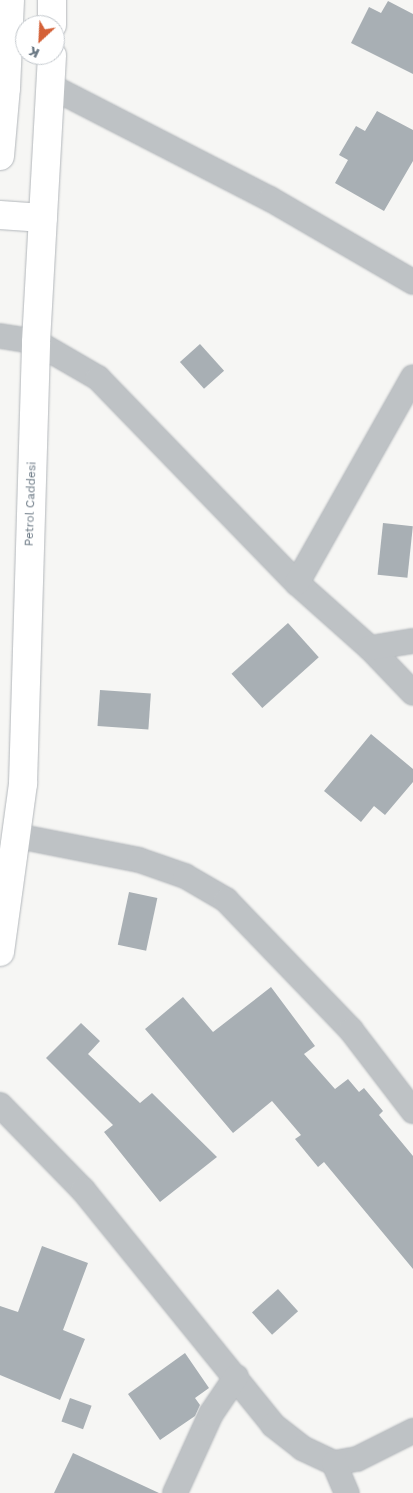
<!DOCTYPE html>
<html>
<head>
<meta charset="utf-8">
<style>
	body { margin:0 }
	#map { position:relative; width:413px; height:1493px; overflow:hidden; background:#f6f6f4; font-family:"Work Sans",sans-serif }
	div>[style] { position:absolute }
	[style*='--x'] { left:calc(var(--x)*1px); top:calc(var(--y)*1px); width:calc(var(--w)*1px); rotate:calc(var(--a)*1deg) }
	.building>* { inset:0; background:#a8afb4; transform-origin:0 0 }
	.roads { filter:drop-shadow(0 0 1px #b3b7bb) drop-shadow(0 0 1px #b3b7bb) }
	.minor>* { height:24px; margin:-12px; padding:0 12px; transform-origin:12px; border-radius:12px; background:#bec2c5 }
	.secondary>* { height:28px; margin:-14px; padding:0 14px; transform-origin:14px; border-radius:14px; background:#fff }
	span { translate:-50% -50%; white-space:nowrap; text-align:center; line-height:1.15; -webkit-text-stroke:5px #fff; paint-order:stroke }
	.street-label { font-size:12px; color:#687682 }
	.north { position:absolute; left:15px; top:15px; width:50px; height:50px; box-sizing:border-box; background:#fff; border:1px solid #c3c8cd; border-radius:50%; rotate:205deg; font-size:14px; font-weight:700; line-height:20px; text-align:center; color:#687682 }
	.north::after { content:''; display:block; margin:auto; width:18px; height:22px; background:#d46036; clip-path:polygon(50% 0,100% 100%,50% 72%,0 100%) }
</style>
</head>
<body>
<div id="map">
	<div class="building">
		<div style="clip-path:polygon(388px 1px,413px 14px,413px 74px,351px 43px,369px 7px,381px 13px)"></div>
		<div style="clip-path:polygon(377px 111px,413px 130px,413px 161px,384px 211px,335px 183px,348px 160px,339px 155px,356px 126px,365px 131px)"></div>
		<div style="left:200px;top:344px;width:36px;height:27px;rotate:48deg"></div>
		<div style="left:383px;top:523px;width:30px;height:52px;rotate:6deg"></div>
		<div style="left:288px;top:623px;width:46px;height:76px;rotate:48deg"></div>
		<div style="left:100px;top:690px;width:51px;height:36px;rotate:4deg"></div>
		<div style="clip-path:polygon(371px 734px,413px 769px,413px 782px,385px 815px,374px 806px,361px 822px,324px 791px)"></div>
		<div style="left:129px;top:892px;width:29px;height:54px;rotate:12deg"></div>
		<div style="clip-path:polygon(271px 987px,315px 1046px,304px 1054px,335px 1089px,348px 1079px,359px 1092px,364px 1088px,383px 1111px,379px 1115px,413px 1156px,413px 1269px,324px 1162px,318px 1167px,295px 1139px,301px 1135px,272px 1101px,233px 1133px,145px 1029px,183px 997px,213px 1032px)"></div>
		<div style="clip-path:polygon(81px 1023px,100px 1041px,88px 1054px,140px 1103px,152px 1093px,217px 1157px,160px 1202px,104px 1132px,113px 1125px,46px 1058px)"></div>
		<div style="clip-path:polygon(42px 1246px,88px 1263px,63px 1330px,85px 1339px,60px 1400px,0 1375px,0 1306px,18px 1312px)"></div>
		<div style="left:278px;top:1289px;width:30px;height:35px;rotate:48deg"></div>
		<div style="clip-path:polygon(185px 1353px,209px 1388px,195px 1398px,200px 1405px,195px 1416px,160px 1440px,128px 1394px)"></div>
		<div style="left:70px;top:1398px;width:23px;height:25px;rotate:20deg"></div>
		<div style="clip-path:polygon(73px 1453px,159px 1493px,54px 1493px)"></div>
	</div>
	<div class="roads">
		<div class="minor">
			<div style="--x:52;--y:87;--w:245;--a:27.2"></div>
			<div style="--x:270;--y:199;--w:165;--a:30.1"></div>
			<div style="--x:0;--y:336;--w:36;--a:9"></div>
			<div style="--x:36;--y:342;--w:72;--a:30.1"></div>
			<div style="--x:98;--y:378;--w:286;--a:45.9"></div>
			<div style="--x:297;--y:583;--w:98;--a:41.7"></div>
			<div style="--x:370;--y:648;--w:62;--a:46.3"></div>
			<div style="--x:297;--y:583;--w:236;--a:-60.6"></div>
			<div style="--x:370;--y:648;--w:44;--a:-9.2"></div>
			<div style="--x:17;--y:836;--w:124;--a:11.1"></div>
			<div style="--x:139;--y:860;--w:49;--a:19.2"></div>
			<div style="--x:185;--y:876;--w:48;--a:30.3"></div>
			<div style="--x:226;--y:900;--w:180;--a:46.1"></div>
			<div style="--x:351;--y:1030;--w:102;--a:52.6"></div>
			<div style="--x:0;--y:1105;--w:119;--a:45.7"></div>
			<div style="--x:83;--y:1190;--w:302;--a:51"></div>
			<div style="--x:273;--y:1425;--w:37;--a:38"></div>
			<div style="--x:302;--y:1448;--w:35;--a:25"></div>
			<div style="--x:334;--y:1463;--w:23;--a:-10"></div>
			<div style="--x:357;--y:1459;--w:63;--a:-26.6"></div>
			<div style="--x:334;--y:1463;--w:33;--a:67"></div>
			<div style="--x:175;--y:1493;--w:87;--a:-65.5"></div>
			<div style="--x:211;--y:1414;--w:45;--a:-56"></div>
		</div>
		<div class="secondary">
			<div style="--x:52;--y:25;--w:25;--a:-90"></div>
			<div style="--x:0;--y:156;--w:68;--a:-85"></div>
			<div style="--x:6;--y:88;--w:88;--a:-87.4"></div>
			<div style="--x:0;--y:215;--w:43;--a:4"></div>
			<div style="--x:0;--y:952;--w:170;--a:-82.2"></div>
			<div style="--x:23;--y:784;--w:442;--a:-88.3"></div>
			<div style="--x:36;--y:342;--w:287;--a:-86.8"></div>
		</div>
	</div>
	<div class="street-label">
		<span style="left:31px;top:504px;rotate:-88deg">Petrol Caddesi</span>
	</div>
	<div class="north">K</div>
</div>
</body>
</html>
